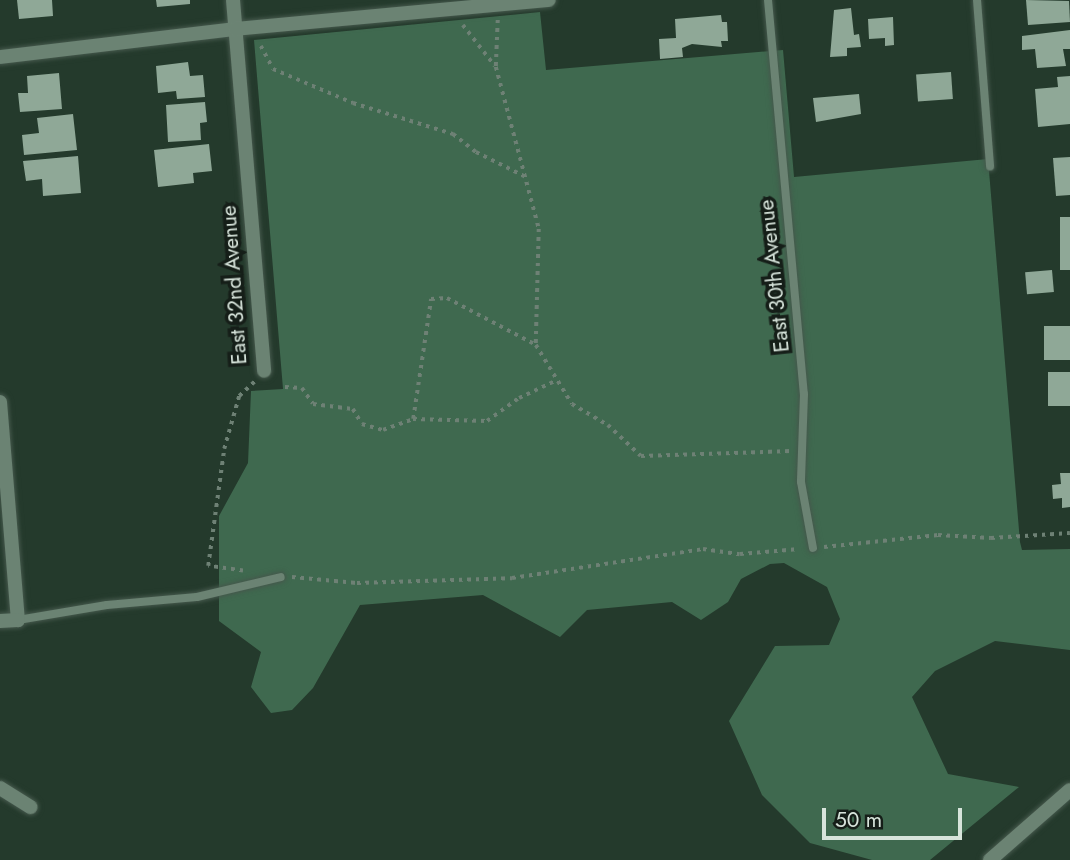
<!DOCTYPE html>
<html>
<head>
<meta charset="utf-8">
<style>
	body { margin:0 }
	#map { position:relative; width:1070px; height:860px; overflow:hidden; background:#243a2c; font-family:Jost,sans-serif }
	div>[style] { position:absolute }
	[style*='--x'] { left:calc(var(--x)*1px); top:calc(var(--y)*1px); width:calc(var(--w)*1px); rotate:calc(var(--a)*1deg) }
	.green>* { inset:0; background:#3f694f }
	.building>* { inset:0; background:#8fa897; transform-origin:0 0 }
	.path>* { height:3.5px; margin-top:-1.75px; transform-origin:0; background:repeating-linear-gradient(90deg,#6e8175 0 3.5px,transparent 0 8.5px) }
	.roads { filter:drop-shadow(0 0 2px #45584c) drop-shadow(0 0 2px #45584c) }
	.service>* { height:8px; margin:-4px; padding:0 4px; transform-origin:4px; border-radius:4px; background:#6b8373 }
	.minor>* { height:14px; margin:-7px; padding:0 7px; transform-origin:7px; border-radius:7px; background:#6b8373 }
	.tertiary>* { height:14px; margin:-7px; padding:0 7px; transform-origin:7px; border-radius:7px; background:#6b8373 }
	span { translate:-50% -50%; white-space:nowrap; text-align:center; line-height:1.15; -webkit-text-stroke:7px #151e18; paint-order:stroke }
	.street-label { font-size:21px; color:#d7e4db }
	.scale { position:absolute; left:822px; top:808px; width:140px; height:32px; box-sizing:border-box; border:4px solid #d7e4db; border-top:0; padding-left:9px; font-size:21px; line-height:24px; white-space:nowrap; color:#d7e4db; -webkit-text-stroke:5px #151e18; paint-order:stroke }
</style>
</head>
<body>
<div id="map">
	<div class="green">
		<div style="clip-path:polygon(540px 12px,546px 70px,783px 50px,794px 177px,988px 159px,1020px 542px,1022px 550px,1070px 549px,1070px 650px,995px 641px,935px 671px,912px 697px,948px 774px,1019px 787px,930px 860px,872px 860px,810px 843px,762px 795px,729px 721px,775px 646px,829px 645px,840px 619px,827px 587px,784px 563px,770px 564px,741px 579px,728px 602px,701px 620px,672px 602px,587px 610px,560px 637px,483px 595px,360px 605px,313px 688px,292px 710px,271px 713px,251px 687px,261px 652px,219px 621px,219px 516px,248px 463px,251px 391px,283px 389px,254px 40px)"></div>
	</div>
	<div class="building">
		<div style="clip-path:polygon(17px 0,52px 0,53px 16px,19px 19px)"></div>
		<div style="clip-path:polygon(156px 0,190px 0,190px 4px,157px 7px)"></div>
		<div style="clip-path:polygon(1026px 0,1069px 1px,1070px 22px,1028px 25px)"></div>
		<div style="clip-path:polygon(851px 8px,854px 35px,859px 34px,861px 47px,847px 48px,847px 56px,830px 57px,834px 10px)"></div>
		<div style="clip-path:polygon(721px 15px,722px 22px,727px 22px,728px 41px,721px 41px,722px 47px,692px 44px,682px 48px,683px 57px,660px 59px,659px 39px,676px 38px,675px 19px)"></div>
		<div style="clip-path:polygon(893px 17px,894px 45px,885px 46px,885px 38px,869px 39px,868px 19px)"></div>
		<div style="clip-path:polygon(1070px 30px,1070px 49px,1063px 49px,1066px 66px,1037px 68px,1035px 49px,1022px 50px,1022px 36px)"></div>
		<div style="clip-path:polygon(188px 62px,190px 76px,203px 75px,205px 97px,177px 99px,176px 91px,158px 93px,156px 66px)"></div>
		<div style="left:951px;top:72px;width:27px;height:35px;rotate:86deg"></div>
		<div style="clip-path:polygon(59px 73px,62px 109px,20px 112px,18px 93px,28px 93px,27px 76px)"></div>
		<div style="clip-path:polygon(1070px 76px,1070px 124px,1038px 127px,1035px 89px,1058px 87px,1057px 77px)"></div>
		<div style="clip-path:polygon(859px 94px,861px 114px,816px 122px,813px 98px)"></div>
		<div style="clip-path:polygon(205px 102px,207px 122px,200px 123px,201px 140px,168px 142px,166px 105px)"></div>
		<div style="clip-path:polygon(73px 114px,77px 150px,24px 155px,22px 135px,39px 133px,37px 118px)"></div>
		<div style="clip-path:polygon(209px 144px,212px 171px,193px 173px,194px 183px,158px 187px,154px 150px)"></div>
		<div style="clip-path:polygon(78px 156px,81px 193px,43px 196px,42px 179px,26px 181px,23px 161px)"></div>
		<div style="clip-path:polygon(1070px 157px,1070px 195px,1056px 196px,1053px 158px)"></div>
		<div style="left:1070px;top:217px;width:53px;height:10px;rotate:90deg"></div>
		<div style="left:1052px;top:270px;width:22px;height:27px;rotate:85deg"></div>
		<div style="left:1070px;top:326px;width:34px;height:26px;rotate:90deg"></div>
		<div style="left:1070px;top:372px;width:34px;height:22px;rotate:90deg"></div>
		<div style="clip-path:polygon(1060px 473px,1070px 473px,1070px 507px,1062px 508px,1062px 498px,1053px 499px,1052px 485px,1061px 484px)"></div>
	</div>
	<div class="path">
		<div style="--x:498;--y:20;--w:47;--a:92.4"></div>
		<div style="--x:496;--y:67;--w:168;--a:75.1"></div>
		<div style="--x:539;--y:229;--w:116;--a:91.5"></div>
		<div style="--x:536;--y:345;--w:69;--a:58.6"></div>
		<div style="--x:572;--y:404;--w:42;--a:30.3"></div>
		<div style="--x:608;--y:425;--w:45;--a:43.2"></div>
		<div style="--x:641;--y:456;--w:150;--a:-1.9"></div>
		<div style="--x:463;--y:25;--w:52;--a:52"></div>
		<div style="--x:261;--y:46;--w:26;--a:62"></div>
		<div style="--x:273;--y:69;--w:87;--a:23"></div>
		<div style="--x:353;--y:103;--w:105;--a:17.2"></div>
		<div style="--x:453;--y:134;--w:29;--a:38"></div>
		<div style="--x:476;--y:152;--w:58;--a:26.6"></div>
		<div style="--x:285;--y:387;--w:17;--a:3"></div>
		<div style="--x:302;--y:388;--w:19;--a:55"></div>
		<div style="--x:313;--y:404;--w:40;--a:7.1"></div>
		<div style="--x:353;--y:409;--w:17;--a:59"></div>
		<div style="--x:362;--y:424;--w:22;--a:16"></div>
		<div style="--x:383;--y:430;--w:32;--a:-20"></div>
		<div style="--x:413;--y:419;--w:74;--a:1.5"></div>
		<div style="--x:487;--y:421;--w:39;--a:-36"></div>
		<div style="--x:519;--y:398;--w:42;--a:-25.3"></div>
		<div style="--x:413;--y:419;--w:121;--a:-81.5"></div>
		<div style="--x:431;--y:299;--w:16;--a:-4"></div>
		<div style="--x:447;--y:298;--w:101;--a:27.8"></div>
		<div style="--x:824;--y:547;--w:115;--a:-6"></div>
		<div style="--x:938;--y:535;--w:53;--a:3.2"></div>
		<div style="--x:991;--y:538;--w:79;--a:-3.6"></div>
		<div style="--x:243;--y:571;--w:35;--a:-172"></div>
		<div style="--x:208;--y:566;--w:118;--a:-82.2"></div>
		<div style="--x:224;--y:449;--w:55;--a:-74.2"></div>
		<div style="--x:239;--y:396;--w:22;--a:-43"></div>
		<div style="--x:292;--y:577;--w:65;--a:5.3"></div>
		<div style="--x:357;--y:583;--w:155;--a:-1.8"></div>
		<div style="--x:512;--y:578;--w:193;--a:-8.6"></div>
		<div style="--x:703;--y:549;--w:37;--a:8"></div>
		<div style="--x:740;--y:554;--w:59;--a:-4.8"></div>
	</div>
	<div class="roads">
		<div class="service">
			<div style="--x:768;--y:0;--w:396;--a:84.8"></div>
			<div style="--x:804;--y:394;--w:88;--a:92"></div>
			<div style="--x:801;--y:482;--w:67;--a:79.7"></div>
			<div style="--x:977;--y:0;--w:167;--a:85.5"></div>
			<div style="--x:18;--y:620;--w:90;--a:-9.6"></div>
			<div style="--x:107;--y:605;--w:90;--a:-5.1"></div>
			<div style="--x:197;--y:597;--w:86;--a:-13.4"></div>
		</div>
		<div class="minor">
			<div style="--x:233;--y:0;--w:372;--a:85.2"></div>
			<div style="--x:0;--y:57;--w:237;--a:-6.8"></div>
			<div style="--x:235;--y:29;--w:315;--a:-5.3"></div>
			<div style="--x:0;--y:402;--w:219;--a:85.3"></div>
			<div style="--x:18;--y:620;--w:18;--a:177"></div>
			<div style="--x:0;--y:788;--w:36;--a:32"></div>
		</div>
		<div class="tertiary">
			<div style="--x:990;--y:860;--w:106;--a:-41.2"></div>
		</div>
	</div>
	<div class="street-label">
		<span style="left:774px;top:276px;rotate:-96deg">East 30th Avenue</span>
		<span style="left:234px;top:285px;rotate:-94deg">East 32nd Avenue</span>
	</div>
	<div class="scale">50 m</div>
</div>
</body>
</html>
